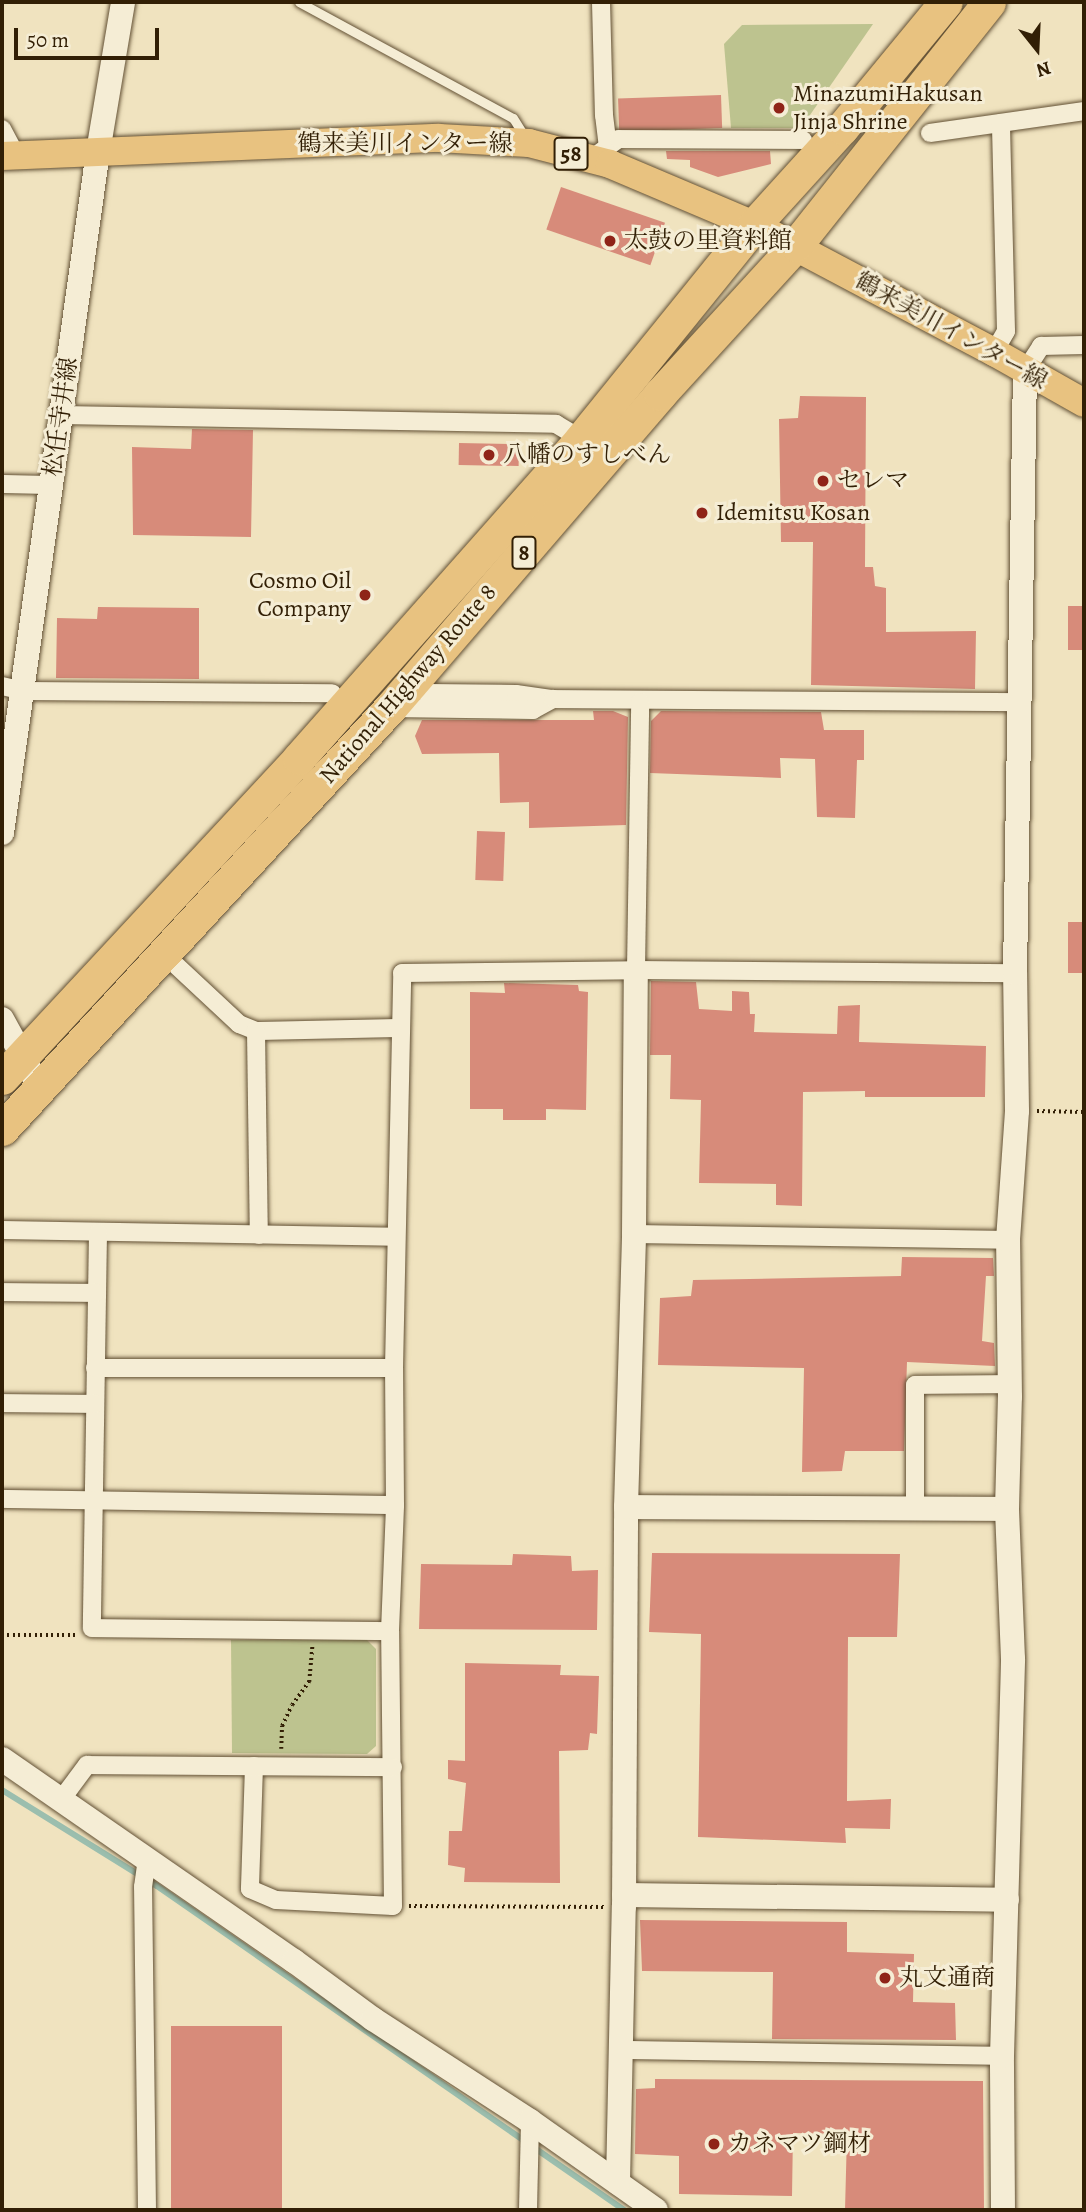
<!DOCTYPE html>
<html>
<head>
<meta charset="utf-8">
<style>
	body { margin:0 }
	#map { position:relative; width:1086px; height:2212px; overflow:hidden; background:#f0e3bf; font-family:Alegreya,"Noto Serif JP",serif }
	div>[style] { position:absolute }
	[style*='--x'] { left:calc(var(--x)*1px); top:calc(var(--y)*1px); width:calc(var(--w)*1px); rotate:calc(var(--a)*1deg) }
	.green>* { inset:0; background:#bdc38f }
	.stream>* { height:6px; margin:-3px; padding:0 3px; transform-origin:3px; border-radius:3px; background:#9bbeae }
	.building>* { inset:0; background:#d78b7a; transform-origin:0 0 }
	.path>* { height:3.5px; margin-top:-1.75px; transform-origin:0; background:repeating-linear-gradient(90deg,#321f05 0 2px,transparent 0 5.5px) }
	.roads { filter:drop-shadow(0 0 2px #625034) drop-shadow(0 0 2px #625034) }
	.lane>* { height:9px; margin:-4.5px; padding:0 4.5px; transform-origin:4.5px; border-radius:4.5px; background:#f5edd5 }
	.street>* { height:18px; margin:-9px; padding:0 9px; transform-origin:9px; border-radius:9px; background:#f5edd5 }
	.secondary>* { height:24px; margin:-12px; padding:0 12px; transform-origin:12px; border-radius:12px; background:#f5edd5 }
	.primary>* { height:28px; margin:-14px; padding:0 14px; transform-origin:14px; border-radius:14px; background:#e8c280 }
	.highway>* { height:33px; margin:-16.5px; padding:0 16.5px; transform-origin:16.5px; border-radius:16.5px; background:#e8c280 }
	.dots>* { width:19px; height:19px; translate:-50% -50%; box-sizing:border-box; border:4px solid #f5edd5; border-radius:50% }
	span { translate:-50% -50%; white-space:nowrap; text-align:center; line-height:1.15; -webkit-text-stroke:6px #f5edd5; paint-order:stroke }
	.shield-label span { padding:2px 5px; background:#f5edd5; border:2px solid; border-radius:5px; -webkit-text-stroke-width:0 }
	.shield-label { font-size:23px; color:#321f05; font-weight:700 }
	.poi-label { font-size:24px; color:#321f05 }
	.left { translate:0 -50%; text-align:left }
	.right { translate:-100% -50%; text-align:right }
	.street-label { font-size:24px; color:#321f05 }
	.frame { position:absolute; inset:0; border:4px solid #321f05; pointer-events:none }
	.north { position:absolute; left:1002px; top:14px; width:70px; height:70px; -webkit-text-stroke:5px #f5edd5; paint-order:stroke; rotate:162deg; font-size:19px; font-weight:700; line-height:28px; text-align:center; color:#321f05 }
	.north::after { content:''; display:block; margin:auto; width:24px; height:32px; background:#321f05; clip-path:polygon(50% 0,100% 100%,50% 72%,0 100%) }
	.scale { position:absolute; left:14px; top:28px; width:145px; height:32px; box-sizing:border-box; border:4px solid #321f05; border-top:0; padding-left:9px; font-size:21px; line-height:24px; white-space:nowrap; color:#321f05; -webkit-text-stroke:5px #f5edd5; paint-order:stroke }
</style>
</head>
<body>
<div id="map">
	<div class="green">
		<div style="clip-path:polygon(873px 24px,801px 128px,731px 128px,724px 44px,742px 25px)"></div>
		<div style="clip-path:polygon(231px 1640px,367px 1640px,376px 1649px,376px 1746px,367px 1754px,232px 1753px)"></div>
	</div>
	<div class="stream">
		<div style="--x:2;--y:1790;--w:182;--a:31.8"></div>
		<div style="--x:157;--y:1886;--w:568;--a:34.75"></div>
	</div>
	<div class="building">
		<div style="left:721px;top:95px;width:33px;height:103px;rotate:88deg"></div>
		<div style="clip-path:polygon(666px 151px,770px 151px,771px 164px,718px 177px,690px 167px,690px 160px,667px 159px)"></div>
		<div style="left:561px;top:187px;width:110px;height:45px;rotate:19deg"></div>
		<div style="clip-path:polygon(800px 396px,866px 397px,865px 567px,873px 567px,875px 586px,886px 588px,886px 632px,976px 631px,975px 689px,811px 685px,813px 542px,781px 542px,779px 419px,798px 418px)"></div>
		<div style="clip-path:polygon(192px 429px,253px 430px,251px 537px,133px 535px,132px 447px,191px 449px)"></div>
		<div style="left:459px;top:443px;width:60px;height:22px;rotate:1deg"></div>
		<div style="left:1084px;top:606px;width:44px;height:16px;rotate:90deg"></div>
		<div style="clip-path:polygon(98px 607px,199px 608px,199px 679px,56px 678px,57px 618px,97px 619px)"></div>
		<div style="clip-path:polygon(593px 711px,613px 711px,628px 717px,626px 825px,529px 828px,529px 802px,500px 803px,499px 753px,422px 754px,415px 736px,422px 720px,594px 720px)"></div>
		<div style="clip-path:polygon(661px 711px,821px 712px,824px 730px,864px 730px,864px 760px,857px 760px,855px 818px,817px 817px,815px 759px,780px 758px,781px 778px,650px 773px,651px 721px)"></div>
		<div style="left:477px;top:831px;width:28px;height:49px;rotate:2deg"></div>
		<div style="left:1068px;top:922px;width:16px;height:51px"></div>
		<div style="clip-path:polygon(651px 981px,696px 982px,699px 1009px,732px 1011px,732px 991px,749px 992px,750px 1014px,755px 1014px,754px 1032px,837px 1034px,838px 1006px,860px 1005px,859px 1042px,986px 1046px,985px 1097px,865px 1097px,865px 1091px,803px 1092px,802px 1206px,776px 1205px,776px 1184px,699px 1183px,701px 1100px,670px 1099px,671px 1055px,650px 1055px)"></div>
		<div style="clip-path:polygon(504px 983px,578px 985px,579px 991px,588px 992px,586px 1110px,546px 1109px,546px 1120px,503px 1120px,503px 1109px,470px 1109px,470px 992px,505px 993px)"></div>
		<div style="clip-path:polygon(902px 1257px,993px 1258px,994px 1276px,986px 1276px,982px 1341px,994px 1343px,995px 1366px,907px 1362px,904px 1451px,845px 1451px,842px 1471px,802px 1472px,804px 1368px,658px 1365px,660px 1298px,691px 1296px,693px 1280px,901px 1276px)"></div>
		<div style="clip-path:polygon(652px 1553px,900px 1554px,897px 1637px,848px 1637px,847px 1801px,891px 1799px,890px 1829px,845px 1828px,846px 1843px,698px 1837px,701px 1634px,649px 1632px)"></div>
		<div style="clip-path:polygon(513px 1554px,571px 1556px,572px 1571px,598px 1570px,597px 1630px,419px 1629px,421px 1564px,512px 1565px)"></div>
		<div style="clip-path:polygon(465px 1663px,561px 1665px,560px 1675px,599px 1676px,597px 1734px,590px 1733px,588px 1750px,559px 1751px,560px 1883px,464px 1882px,465px 1868px,448px 1865px,449px 1831px,462px 1831px,466px 1783px,448px 1779px,448px 1760px,465px 1761px)"></div>
		<div style="clip-path:polygon(640px 1920px,847px 1922px,847px 1952px,914px 1954px,913px 2002px,955px 2003px,956px 2040px,772px 2039px,773px 1972px,642px 1971px)"></div>
		<div style="left:282px;top:2026px;width:184px;height:111px;rotate:90deg"></div>
		<div style="clip-path:polygon(655px 2079px,983px 2081px,984px 2210px,845px 2210px,847px 2134px,793px 2133px,792px 2196px,679px 2194px,679px 2156px,635px 2154px,636px 2089px,655px 2088px)"></div>
	</div>
	<div class="path">
		<div style="--x:1037;--y:1111;--w:47;--a:1.2"></div>
		<div style="--x:2;--y:1635;--w:75;--a:0"></div>
		<div style="--x:281;--y:1749;--w:23;--a:-88"></div>
		<div style="--x:282;--y:1726;--w:23;--a:-65"></div>
		<div style="--x:292;--y:1705;--w:29;--a:-54"></div>
		<div style="--x:309;--y:1682;--w:35;--a:-85"></div>
		<div style="--x:409;--y:1906;--w:195;--a:0.3"></div>
	</div>
	<div class="roads">
		<div class="lane">
			<div style="--x:299;--y:2;--w:243;--a:28.5"></div>
			<div style="--x:513;--y:118;--w:25;--a:58"></div>
		</div>
		<div class="street">
			<div style="--x:601;--y:2;--w:113;--a:88.5"></div>
			<div style="--x:604;--y:115;--w:32;--a:83"></div>
			<div style="--x:2;--y:129;--w:30;--a:62"></div>
			<div style="--x:930;--y:133;--w:156;--a:-8.1"></div>
			<div style="--x:591;--y:159;--w:34;--a:-36"></div>
			<div style="--x:619;--y:139;--w:184;--a:0.3"></div>
			<div style="--x:994;--y:352;--w:24;--a:-60"></div>
			<div style="--x:1006;--y:331;--w:208;--a:-91.4"></div>
			<div style="--x:1025;--y:371;--w:30;--a:-57"></div>
			<div style="--x:1041;--y:346;--w:43;--a:-1.3"></div>
			<div style="--x:61;--y:415;--w:495;--a:1"></div>
			<div style="--x:556;--y:424;--w:29;--a:31"></div>
			<div style="--x:2;--y:484;--w:49;--a:1.2"></div>
			<div style="--x:2;--y:686;--w:22;--a:13"></div>
			<div style="--x:23;--y:691;--w:309;--a:0.4"></div>
			<div style="--x:426;--y:693;--w:90;--a:0.6"></div>
			<div style="--x:516;--y:694;--w:37;--a:8"></div>
			<div style="--x:390;--y:708;--w:143;--a:0.8"></div>
			<div style="--x:533;--y:710;--w:23;--a:-29"></div>
			<div style="--x:553;--y:699;--w:469;--a:0.4"></div>
			<div style="--x:164;--y:954;--w:103;--a:43"></div>
			<div style="--x:239;--y:1024;--w:18;--a:22"></div>
			<div style="--x:256;--y:1031;--w:144;--a:-1.2"></div>
			<div style="--x:636;--y:970;--w:268;--a:-89.1"></div>
			<div style="--x:256;--y:1031;--w:204;--a:89.2"></div>
			<div style="--x:2;--y:1230;--w:393;--a:1"></div>
			<div style="--x:98;--y:1233;--w:395;--a:90.9"></div>
			<div style="--x:92;--y:1628;--w:298;--a:0.6"></div>
			<div style="--x:634;--y:1234;--w:374;--a:0.9"></div>
			<div style="--x:2;--y:1292;--w:93;--a:0.6"></div>
			<div style="--x:95;--y:1368;--w:299;--a:0"></div>
			<div style="--x:2;--y:1403;--w:92;--a:0.6"></div>
			<div style="--x:2;--y:1499;--w:393;--a:0.9"></div>
			<div style="--x:915;--y:1509;--w:124;--a:-90"></div>
			<div style="--x:915;--y:1385;--w:94;--a:-0.6"></div>
			<div style="--x:254;--y:1766;--w:123;--a:91.9"></div>
			<div style="--x:250;--y:1889;--w:28;--a:23"></div>
			<div style="--x:276;--y:1900;--w:117;--a:2.9"></div>
			<div style="--x:393;--y:1906;--w:275;--a:-90.6"></div>
			<div style="--x:390;--y:1631;--w:126;--a:-87.7"></div>
			<div style="--x:395;--y:1505;--w:137;--a:-90.4"></div>
			<div style="--x:394;--y:1368;--w:395;--a:-88.8"></div>
			<div style="--x:402;--y:973;--w:234;--a:-0.7"></div>
			<div style="--x:636;--y:970;--w:379;--a:0.5"></div>
			<div style="--x:61;--y:1800;--w:44;--a:-53.4"></div>
			<div style="--x:87;--y:1765;--w:306;--a:0.4"></div>
			<div style="--x:622;--y:2050;--w:380;--a:0.9"></div>
			<div style="--x:147;--y:2210;--w:323;--a:-90.7"></div>
			<div style="--x:143;--y:1887;--w:28;--a:-82"></div>
			<div style="--x:528;--y:2210;--w:89;--a:-88.7"></div>
		</div>
		<div class="secondary">
			<div style="--x:2;--y:833;--w:688;--a:-81.98"></div>
			<div style="--x:98;--y:152;--w:152;--a:-80.5"></div>
			<div style="--x:2;--y:1019;--w:79;--a:61.2"></div>
			<div style="--x:626;--y:1507;--w:381;--a:0.3"></div>
			<div style="--x:2;--y:1759;--w:355;--a:34.7"></div>
			<div style="--x:294;--y:1961;--w:98;--a:36.3"></div>
			<div style="--x:373;--y:2019;--w:187;--a:33"></div>
			<div style="--x:530;--y:2121;--w:154;--a:35.2"></div>
			<div style="--x:624;--y:1895;--w:383;--a:0.7"></div>
			<div style="--x:618;--y:2183;--w:276;--a:-88.8"></div>
			<div style="--x:624;--y:1907;--w:400;--a:-89.7"></div>
			<div style="--x:626;--y:1507;--w:273;--a:-88.3"></div>
			<div style="--x:634;--y:1234;--w:264;--a:-89.6"></div>
			<div style="--x:1003;--y:2210;--w:154;--a:-90.4"></div>
			<div style="--x:1002;--y:2056;--w:397;--a:-88.4"></div>
			<div style="--x:1013;--y:1659;--w:150;--a:-92.3"></div>
			<div style="--x:1007;--y:1509;--w:112;--a:-88.5"></div>
			<div style="--x:1010;--y:1397;--w:157;--a:-90.7"></div>
			<div style="--x:1008;--y:1240;--w:129;--a:-86"></div>
			<div style="--x:1017;--y:1111;--w:138;--a:-90.8"></div>
			<div style="--x:1015;--y:973;--w:602;--a:-89.05"></div>
		</div>
		<div class="primary">
			<div style="--x:2;--y:156;--w:437;--a:-2.4"></div>
			<div style="--x:439;--y:138;--w:90;--a:3.2"></div>
			<div style="--x:529;--y:143;--w:84;--a:14.5"></div>
			<div style="--x:610;--y:164;--w:156;--a:23"></div>
			<div style="--x:754;--y:225;--w:272;--a:27.9"></div>
			<div style="--x:994;--y:352;--w:103;--a:29.5"></div>
		</div>
		<div class="highway">
			<div style="--x:2;--y:1078;--w:437;--a:-47.1"></div>
			<div style="--x:299;--y:758;--w:426;--a:-48.5"></div>
			<div style="--x:581;--y:439;--w:275;--a:-51"></div>
			<div style="--x:754;--y:225;--w:131;--a:-47.8"></div>
			<div style="--x:842;--y:128;--w:163;--a:-50.5"></div>
			<div style="--x:2;--y:1129;--w:573;--a:-47.34"></div>
			<div style="--x:390;--y:708;--w:414;--a:-49.3"></div>
			<div style="--x:660;--y:394;--w:202;--a:-47.6"></div>
			<div style="--x:796;--y:245;--w:310;--a:-51.5"></div>
		</div>
	</div>
	<div class="dots">
		<div style="left:779px;top:108px;background:#8f2418"></div>
		<div style="left:610px;top:241px;background:#8f2418"></div>
		<div style="left:489px;top:455px;background:#8f2418"></div>
		<div style="left:823px;top:481px;background:#8f2418"></div>
		<div style="left:702px;top:513px;background:#8f2418"></div>
		<div style="left:365px;top:595px;background:#8f2418"></div>
		<div style="left:885px;top:1978px;background:#8f2418"></div>
		<div style="left:714px;top:2144px;background:#8f2418"></div>
	</div>
	<div class="shield-label">
		<span style="left:571px;top:154px">58</span>
		<span style="left:524px;top:553px">8</span>
	</div>
	<div class="poi-label">
		<span class="left" style="left:793px;top:108px">MinazumiHakusan<br>Jinja Shrine</span>
		<span class="left" style="left:624px;top:241px">太鼓の里資料館</span>
		<span class="left" style="left:503px;top:455px">八幡のすしべん</span>
		<span class="left" style="left:837px;top:481px">セレマ</span>
		<span class="left" style="left:716px;top:513px">Idemitsu Kosan</span>
		<span class="right" style="left:351px;top:595px">Cosmo Oil<br>Company</span>
		<span class="left" style="left:899px;top:1978px">丸文通商</span>
		<span class="left" style="left:728px;top:2144px">カネマツ鋼材</span>
	</div>
	<div class="street-label">
		<span style="left:405px;top:144px">鶴来美川インター線</span>
		<span style="left:951px;top:331px;rotate:29deg">鶴来美川インター線</span>
		<span style="left:61px;top:417px;rotate:-82deg">松任寺井線</span>
		<span style="left:408px;top:684px;rotate:-49deg">National Highway Route 8</span>
	</div>
	<div class="frame"></div>
	<div class="north">N</div>
	<div class="scale">50 m</div>
</div>
</body>
</html>
